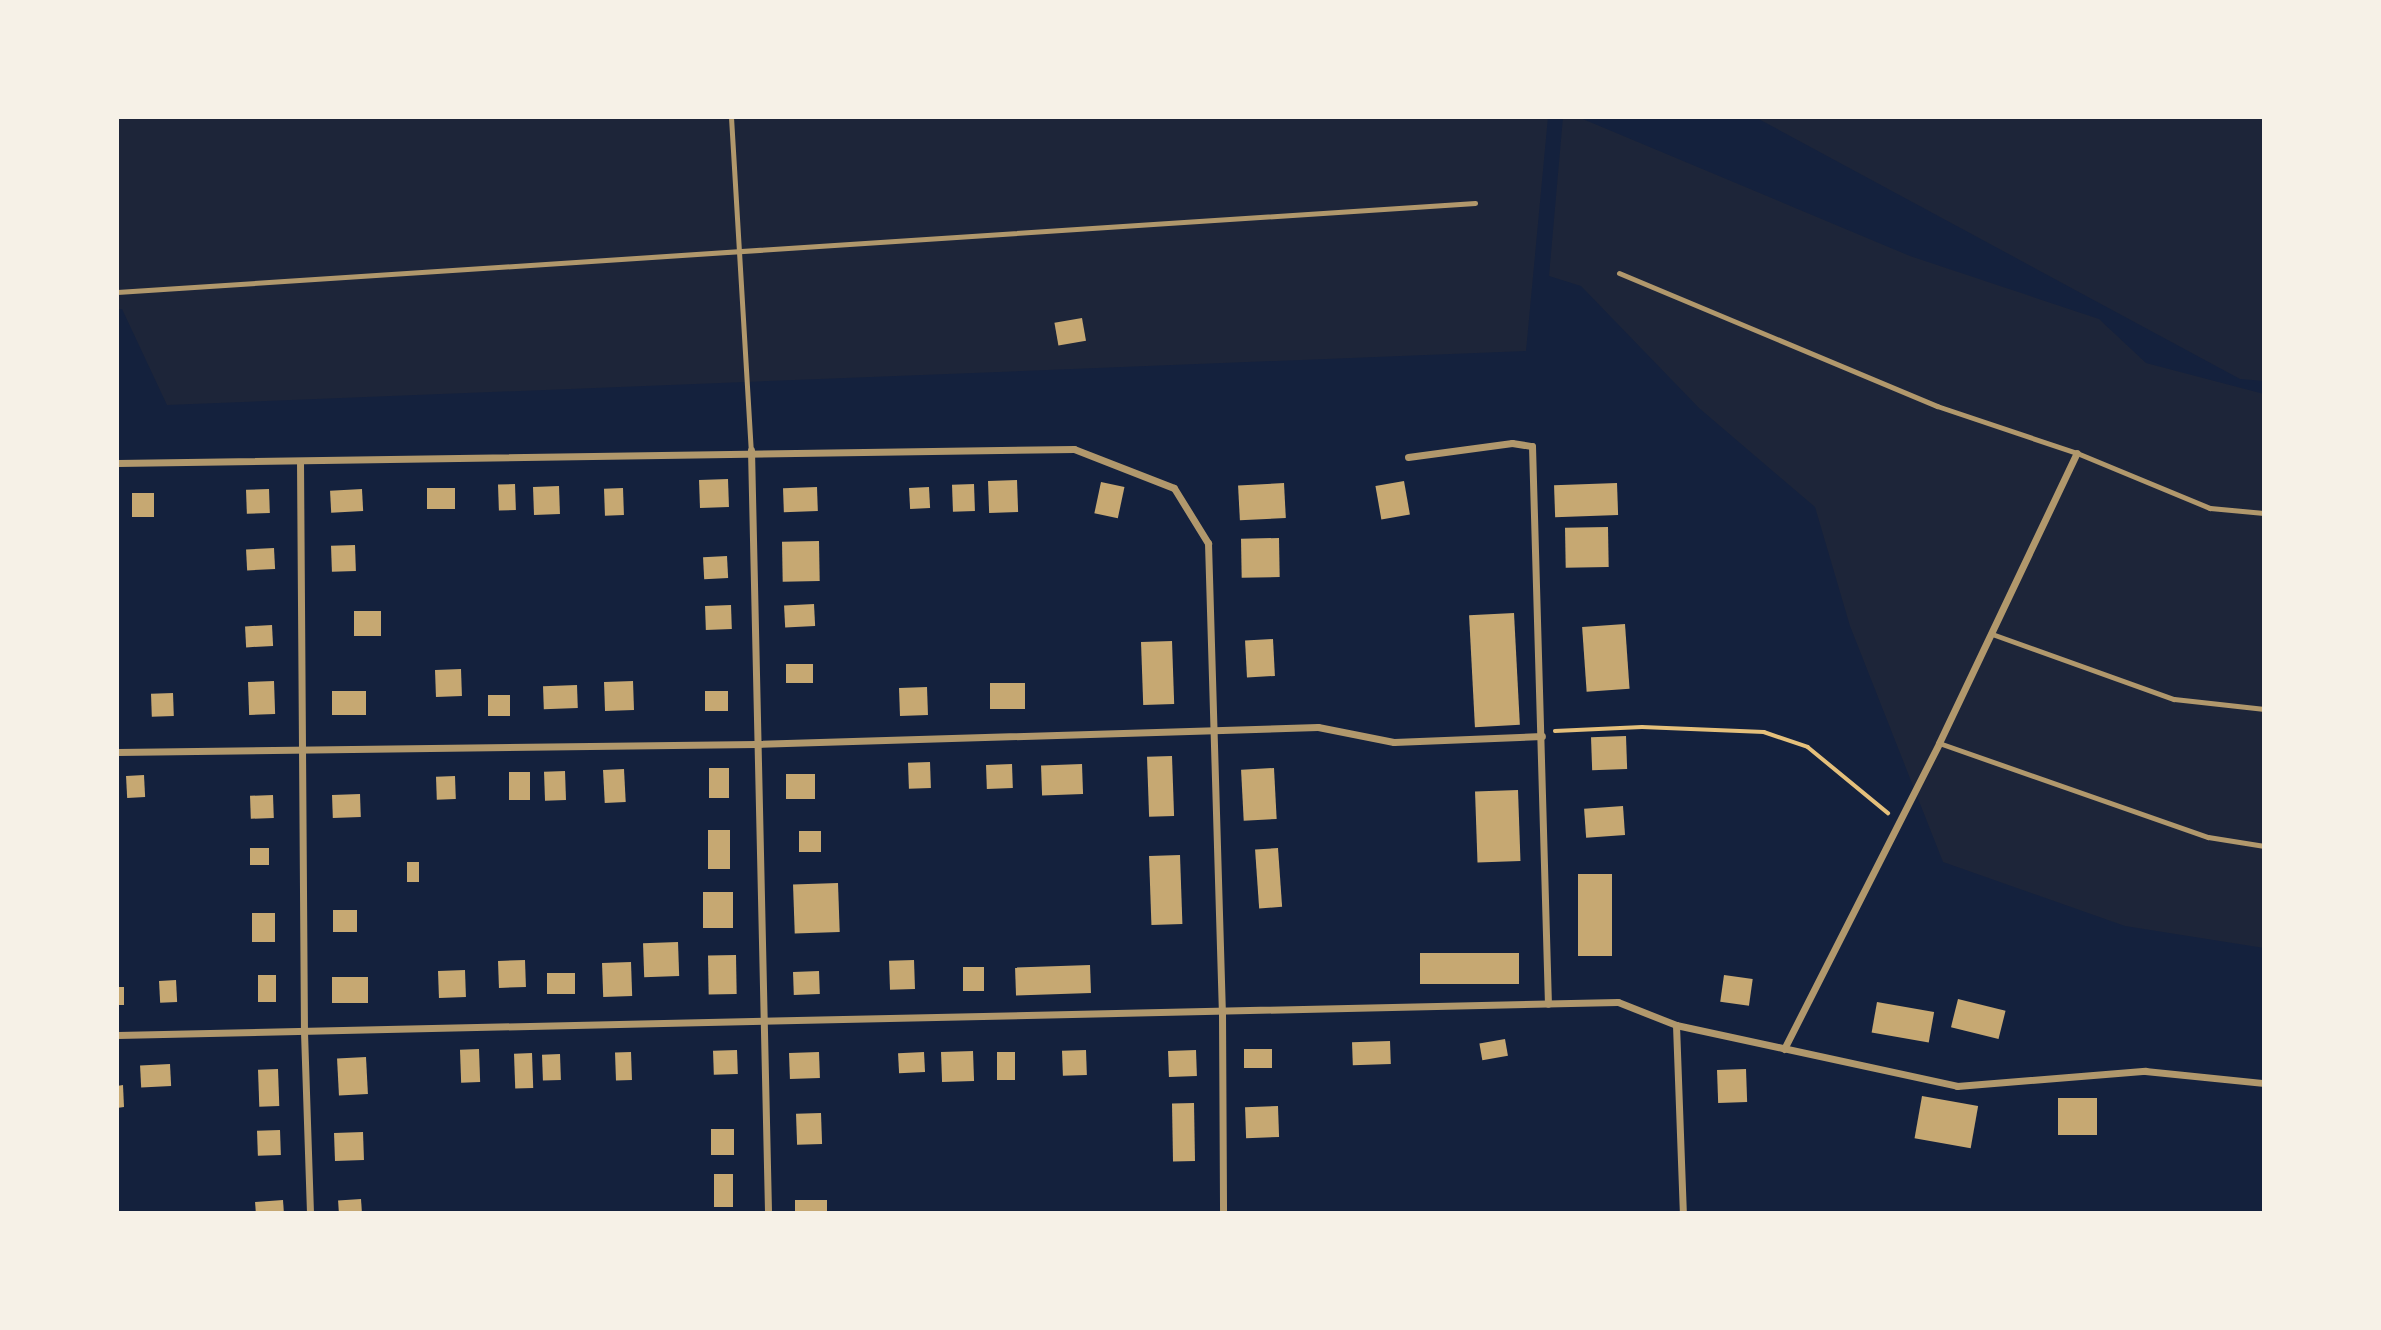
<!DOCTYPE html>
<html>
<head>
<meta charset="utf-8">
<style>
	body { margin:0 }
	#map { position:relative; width:2381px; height:1330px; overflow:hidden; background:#14213d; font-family:"Roboto Serif",serif }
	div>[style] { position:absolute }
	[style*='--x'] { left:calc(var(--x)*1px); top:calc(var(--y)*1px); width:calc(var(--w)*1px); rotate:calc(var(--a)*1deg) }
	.green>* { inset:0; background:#1d2539 }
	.building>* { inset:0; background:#c6a872; transform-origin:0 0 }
	.path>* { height:3.5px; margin:-1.75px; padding:0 1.75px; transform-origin:1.75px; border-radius:1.75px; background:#e5c07b }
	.service>* { height:5px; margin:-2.5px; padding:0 2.5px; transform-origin:2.5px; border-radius:2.5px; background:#b1986c }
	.minor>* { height:7px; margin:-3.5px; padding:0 3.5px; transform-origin:3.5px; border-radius:3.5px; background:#b1986c }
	span { translate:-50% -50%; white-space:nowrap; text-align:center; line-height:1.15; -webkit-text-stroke:5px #f6f1e7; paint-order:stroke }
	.frame { position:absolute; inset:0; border:119px solid #f6f1e7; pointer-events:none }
</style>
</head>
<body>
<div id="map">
	<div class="green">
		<div style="clip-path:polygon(117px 117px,1548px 117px,1526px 351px,167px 405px,122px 309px,117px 309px)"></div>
		<div style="clip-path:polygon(1563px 117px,1578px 117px,1910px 256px,2099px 319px,2146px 363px,2264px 394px,2264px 948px,2125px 926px,1943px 862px,1850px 626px,1815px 507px,1699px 408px,1581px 286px,1549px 276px)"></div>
		<div style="clip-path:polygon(1755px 117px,2264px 117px,2264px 381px,2240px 379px)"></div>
	</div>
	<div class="building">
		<div style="left:1082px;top:318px;width:23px;height:28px;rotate:80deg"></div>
		<div style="left:728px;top:479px;width:28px;height:29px;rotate:88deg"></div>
		<div style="left:1017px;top:480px;width:32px;height:29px;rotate:88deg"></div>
		<div style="left:1404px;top:481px;width:34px;height:29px;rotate:80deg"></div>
		<div style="left:1101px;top:482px;width:24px;height:32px;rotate:12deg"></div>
		<div style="left:1284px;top:483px;width:35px;height:46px;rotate:87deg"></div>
		<div style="left:1617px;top:483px;width:32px;height:63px;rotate:88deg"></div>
		<div style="left:515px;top:484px;width:26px;height:17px;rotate:88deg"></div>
		<div style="left:974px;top:484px;width:27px;height:22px;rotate:88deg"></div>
		<div style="left:559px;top:486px;width:28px;height:26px;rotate:88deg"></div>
		<div style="left:817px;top:487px;width:24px;height:34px;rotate:88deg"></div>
		<div style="left:929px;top:487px;width:21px;height:20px;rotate:87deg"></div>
		<div style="left:427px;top:488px;width:28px;height:21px"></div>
		<div style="left:623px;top:488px;width:27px;height:19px;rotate:88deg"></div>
		<div style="left:269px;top:489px;width:24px;height:23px;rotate:88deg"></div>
		<div style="left:362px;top:489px;width:22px;height:32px;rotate:87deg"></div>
		<div style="left:132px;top:493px;width:22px;height:24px"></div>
		<div style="left:1608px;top:527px;width:40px;height:43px;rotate:89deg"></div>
		<div style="left:1279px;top:538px;width:39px;height:38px;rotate:89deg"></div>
		<div style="left:819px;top:541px;width:40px;height:37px;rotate:89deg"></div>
		<div style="left:355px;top:545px;width:26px;height:24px;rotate:88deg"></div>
		<div style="left:274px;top:548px;width:21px;height:28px;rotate:87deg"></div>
		<div style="left:727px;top:556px;width:22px;height:24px;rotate:87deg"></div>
		<div style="left:814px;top:604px;width:22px;height:30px;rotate:87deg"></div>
		<div style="left:731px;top:605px;width:24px;height:26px;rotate:88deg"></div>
		<div style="left:381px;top:611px;width:25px;height:27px;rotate:90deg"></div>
		<div style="left:1514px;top:613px;width:112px;height:45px;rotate:87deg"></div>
		<div style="left:1625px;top:624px;width:65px;height:43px;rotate:86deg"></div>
		<div style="left:272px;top:625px;width:21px;height:27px;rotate:87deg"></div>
		<div style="left:1273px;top:639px;width:37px;height:28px;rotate:87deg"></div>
		<div style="left:1172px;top:641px;width:63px;height:31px;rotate:88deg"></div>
		<div style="left:786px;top:664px;width:27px;height:19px"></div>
		<div style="left:461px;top:669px;width:27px;height:26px;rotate:88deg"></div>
		<div style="left:274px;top:681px;width:33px;height:26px;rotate:88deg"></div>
		<div style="left:633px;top:681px;width:29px;height:29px;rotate:88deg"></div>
		<div style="left:1025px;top:683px;width:26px;height:35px;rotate:90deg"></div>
		<div style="left:577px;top:685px;width:23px;height:34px;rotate:88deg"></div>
		<div style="left:927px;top:687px;width:28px;height:28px;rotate:88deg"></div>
		<div style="left:366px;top:691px;width:24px;height:34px;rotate:90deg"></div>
		<div style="left:728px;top:691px;width:20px;height:23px;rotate:90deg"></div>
		<div style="left:173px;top:693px;width:23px;height:22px;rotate:88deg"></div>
		<div style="left:488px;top:695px;width:22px;height:21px"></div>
		<div style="left:1626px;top:736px;width:33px;height:35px;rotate:88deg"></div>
		<div style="left:1172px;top:756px;width:60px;height:25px;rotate:88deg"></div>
		<div style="left:930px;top:762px;width:26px;height:22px;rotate:88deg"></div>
		<div style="left:1012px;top:764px;width:24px;height:26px;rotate:88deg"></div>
		<div style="left:1082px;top:764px;width:30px;height:41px;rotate:88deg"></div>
		<div style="left:709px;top:768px;width:20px;height:30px"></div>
		<div style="left:1274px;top:768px;width:51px;height:33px;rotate:87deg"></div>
		<div style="left:624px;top:769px;width:33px;height:21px;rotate:87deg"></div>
		<div style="left:565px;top:771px;width:29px;height:21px;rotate:88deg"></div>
		<div style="left:509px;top:772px;width:21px;height:28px"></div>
		<div style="left:815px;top:774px;width:25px;height:29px;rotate:90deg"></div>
		<div style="left:144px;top:775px;width:22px;height:18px;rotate:87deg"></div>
		<div style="left:455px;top:776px;width:23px;height:19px;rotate:88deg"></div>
		<div style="left:1518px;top:790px;width:71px;height:43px;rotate:88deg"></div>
		<div style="left:360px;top:794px;width:23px;height:28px;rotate:88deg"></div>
		<div style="left:273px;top:795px;width:23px;height:23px;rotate:88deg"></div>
		<div style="left:1623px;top:806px;width:29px;height:39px;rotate:86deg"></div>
		<div style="left:708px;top:830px;width:22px;height:39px"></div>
		<div style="left:821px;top:831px;width:21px;height:22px;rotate:90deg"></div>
		<div style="left:250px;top:848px;width:19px;height:17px"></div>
		<div style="left:1278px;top:848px;width:59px;height:23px;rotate:86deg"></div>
		<div style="left:1180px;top:855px;width:69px;height:31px;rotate:88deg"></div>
		<div style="left:407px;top:862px;width:12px;height:20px"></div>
		<div style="left:1578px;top:874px;width:34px;height:82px"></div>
		<div style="left:838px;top:883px;width:49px;height:45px;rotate:88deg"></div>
		<div style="left:703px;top:892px;width:30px;height:36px"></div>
		<div style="left:333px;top:910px;width:24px;height:22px"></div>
		<div style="left:275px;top:913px;width:29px;height:23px;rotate:90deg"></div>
		<div style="left:678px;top:942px;width:34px;height:35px;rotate:88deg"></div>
		<div style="left:1519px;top:953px;width:31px;height:99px;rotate:90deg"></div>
		<div style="left:736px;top:955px;width:39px;height:28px;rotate:89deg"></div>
		<div style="left:525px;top:960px;width:27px;height:27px;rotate:88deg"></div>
		<div style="left:914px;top:960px;width:29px;height:25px;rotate:88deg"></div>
		<div style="left:631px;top:962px;width:34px;height:29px;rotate:88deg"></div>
		<div style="left:1090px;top:965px;width:28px;height:75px;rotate:88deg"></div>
		<div style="left:963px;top:967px;width:21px;height:24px"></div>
		<div style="left:465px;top:970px;width:27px;height:27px;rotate:88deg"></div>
		<div style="left:819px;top:971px;width:23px;height:26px;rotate:88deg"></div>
		<div style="left:547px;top:973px;width:28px;height:21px"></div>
		<div style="left:258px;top:975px;width:18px;height:27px"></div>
		<div style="left:1724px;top:975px;width:29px;height:27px;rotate:8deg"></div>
		<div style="left:368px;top:977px;width:26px;height:36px;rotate:90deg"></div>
		<div style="left:176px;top:980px;width:22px;height:17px;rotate:87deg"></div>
		<div style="left:117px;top:987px;width:7px;height:18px"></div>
		<div style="left:1958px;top:999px;width:49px;height:29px;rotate:14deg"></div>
		<div style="left:1877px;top:1002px;width:58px;height:31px;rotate:10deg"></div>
		<div style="left:1505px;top:1039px;width:17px;height:26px;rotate:80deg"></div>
		<div style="left:1390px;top:1041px;width:23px;height:38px;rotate:88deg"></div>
		<div style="left:479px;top:1049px;width:33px;height:19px;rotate:88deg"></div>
		<div style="left:1272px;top:1049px;width:19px;height:28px;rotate:90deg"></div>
		<div style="left:737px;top:1050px;width:24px;height:24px;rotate:88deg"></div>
		<div style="left:1086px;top:1050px;width:25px;height:24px;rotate:88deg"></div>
		<div style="left:1196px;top:1050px;width:26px;height:28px;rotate:88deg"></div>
		<div style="left:973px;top:1051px;width:30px;height:32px;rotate:88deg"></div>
		<div style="left:631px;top:1052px;width:28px;height:16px;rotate:88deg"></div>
		<div style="left:819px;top:1052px;width:26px;height:30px;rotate:88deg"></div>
		<div style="left:924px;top:1052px;width:20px;height:26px;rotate:87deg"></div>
		<div style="left:997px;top:1052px;width:18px;height:28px"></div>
		<div style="left:532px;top:1053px;width:35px;height:18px;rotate:88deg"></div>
		<div style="left:560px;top:1054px;width:26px;height:18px;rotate:88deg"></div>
		<div style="left:366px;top:1057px;width:37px;height:29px;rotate:87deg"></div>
		<div style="left:170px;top:1064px;width:22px;height:30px;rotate:87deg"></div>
		<div style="left:278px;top:1069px;width:37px;height:20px;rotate:88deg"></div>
		<div style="left:1746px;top:1069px;width:33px;height:29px;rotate:88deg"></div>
		<div style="clip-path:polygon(123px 1085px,124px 1107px,117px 1108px,117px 1086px)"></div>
		<div style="left:1922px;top:1096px;width:57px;height:43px;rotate:10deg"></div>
		<div style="left:2058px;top:1098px;width:39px;height:37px"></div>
		<div style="left:1194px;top:1103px;width:58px;height:22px;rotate:89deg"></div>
		<div style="left:1278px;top:1106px;width:31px;height:33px;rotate:88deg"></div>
		<div style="left:821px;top:1113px;width:31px;height:25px;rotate:88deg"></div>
		<div style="left:711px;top:1129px;width:23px;height:26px"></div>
		<div style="left:280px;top:1130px;width:25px;height:23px;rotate:88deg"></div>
		<div style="left:363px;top:1132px;width:28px;height:29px;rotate:88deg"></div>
		<div style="left:714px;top:1174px;width:19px;height:33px"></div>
		<div style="left:361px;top:1199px;width:14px;height:23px;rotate:86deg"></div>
		<div style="left:283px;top:1200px;width:13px;height:28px;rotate:86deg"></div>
		<div style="left:827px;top:1200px;width:13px;height:32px;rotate:90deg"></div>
	</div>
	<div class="path">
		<div style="--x:1555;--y:731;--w:87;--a:-2.6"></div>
		<div style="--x:1642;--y:727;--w:122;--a:2.3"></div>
		<div style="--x:1764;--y:732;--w:46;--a:18.8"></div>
		<div style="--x:1808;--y:747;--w:104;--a:39.5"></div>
	</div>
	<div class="service">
		<div style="--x:731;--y:117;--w:334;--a:86.6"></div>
		<div style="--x:1619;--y:273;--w:345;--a:22.7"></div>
		<div style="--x:1937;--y:406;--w:148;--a:18.6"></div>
		<div style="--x:2077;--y:453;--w:144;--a:22.5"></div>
		<div style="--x:2210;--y:508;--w:54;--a:5.3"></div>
		<div style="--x:117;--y:292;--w:1361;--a:-3.75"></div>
		<div style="--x:1992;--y:634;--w:193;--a:19.7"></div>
		<div style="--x:2174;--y:699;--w:91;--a:6.3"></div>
		<div style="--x:1939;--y:743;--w:285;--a:19.3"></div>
		<div style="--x:2208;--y:837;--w:57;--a:9.1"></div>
	</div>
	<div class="minor">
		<div style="--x:751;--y:450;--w:763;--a:88.72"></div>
		<div style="--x:1408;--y:457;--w:105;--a:-7.7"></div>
		<div style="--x:1512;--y:443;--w:20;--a:9"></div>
		<div style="--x:1532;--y:446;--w:558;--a:88.36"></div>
		<div style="--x:300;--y:461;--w:571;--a:89.6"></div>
		<div style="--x:304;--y:1032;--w:181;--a:88.1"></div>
		<div style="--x:117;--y:463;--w:957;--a:-0.84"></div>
		<div style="--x:1074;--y:449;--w:107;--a:21.3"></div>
		<div style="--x:1174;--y:488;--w:65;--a:58.3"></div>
		<div style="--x:1208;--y:543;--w:470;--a:88.3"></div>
		<div style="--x:1222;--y:1013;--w:200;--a:89.7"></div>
		<div style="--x:117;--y:752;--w:639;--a:-0.72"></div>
		<div style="--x:756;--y:744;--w:562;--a:-1.73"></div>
		<div style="--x:1318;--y:727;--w:77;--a:11.2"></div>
		<div style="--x:1394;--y:742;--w:148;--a:-2.3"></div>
		<div style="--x:1676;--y:1025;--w:188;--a:87.9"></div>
		<div style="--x:117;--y:1035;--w:1501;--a:-1.26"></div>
		<div style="--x:1618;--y:1002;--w:62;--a:21.6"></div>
		<div style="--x:1676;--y:1025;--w:288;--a:12.2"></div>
		<div style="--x:1957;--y:1086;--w:189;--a:-4.6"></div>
		<div style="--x:2145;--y:1071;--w:120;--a:5.8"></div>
		<div style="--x:1784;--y:1049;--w:343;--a:-63.1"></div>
		<div style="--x:1939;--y:743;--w:321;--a:-64.6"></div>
	</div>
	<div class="frame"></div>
</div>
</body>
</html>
